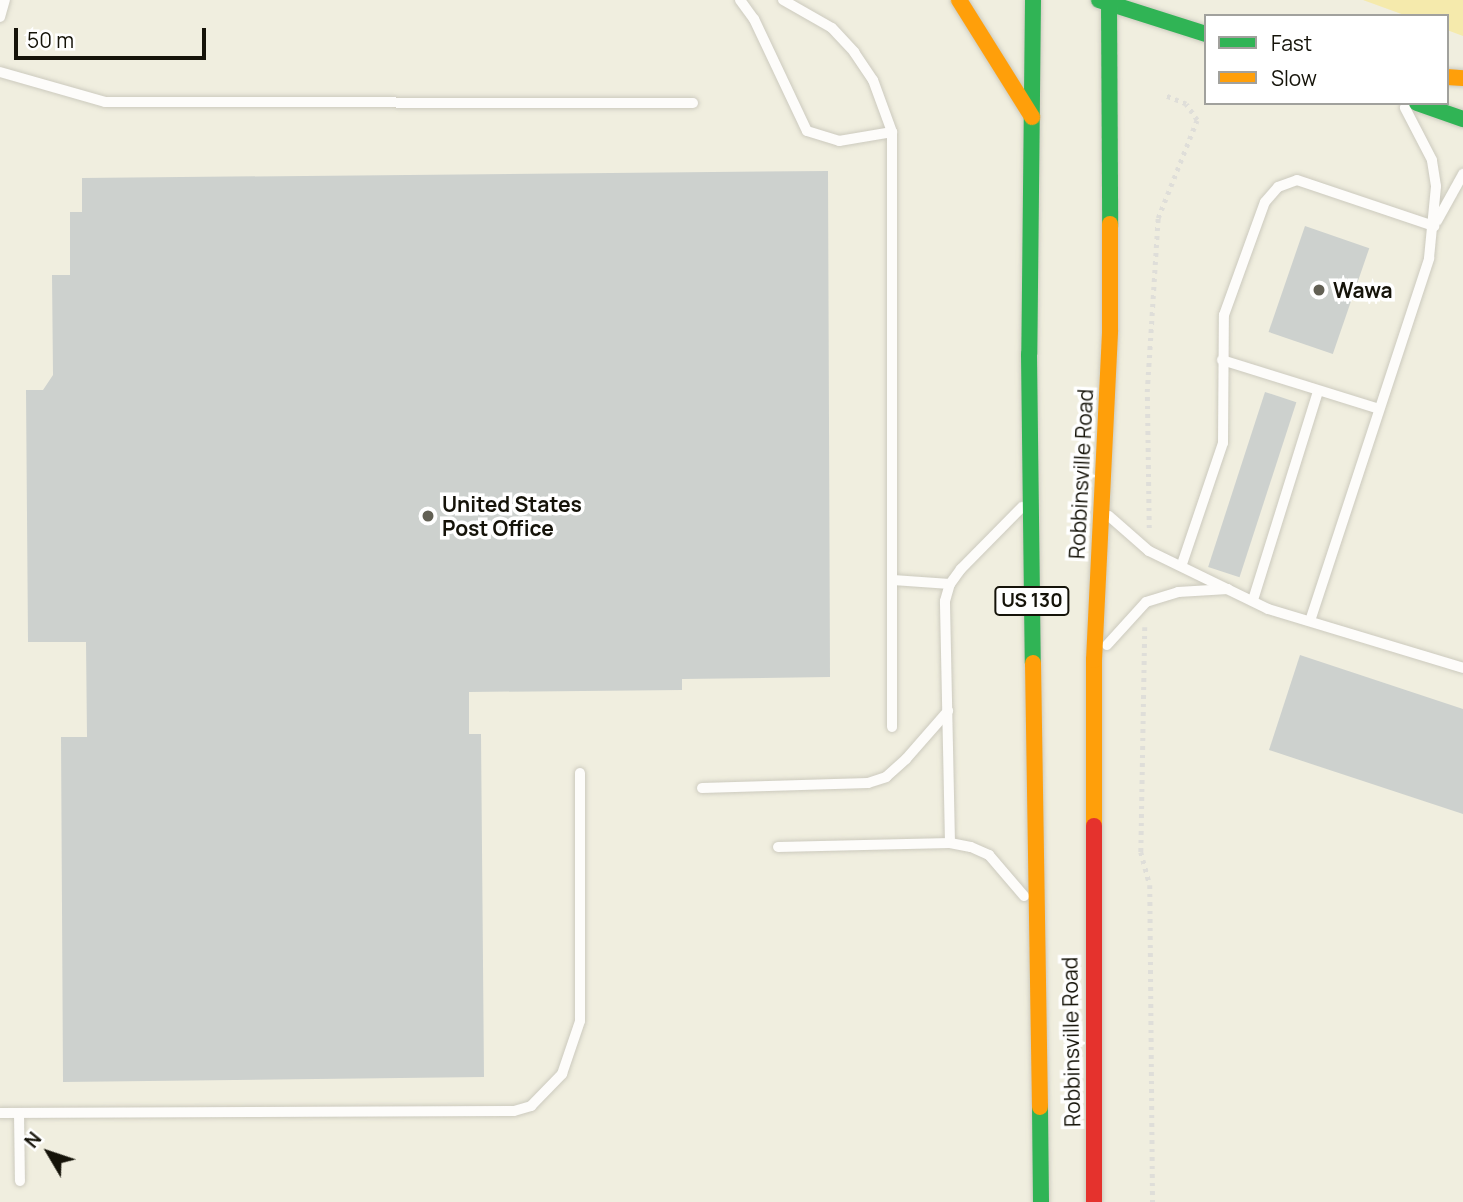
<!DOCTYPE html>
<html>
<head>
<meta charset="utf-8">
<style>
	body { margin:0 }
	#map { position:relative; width:1463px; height:1202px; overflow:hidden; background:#f0eedf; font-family:Manrope,sans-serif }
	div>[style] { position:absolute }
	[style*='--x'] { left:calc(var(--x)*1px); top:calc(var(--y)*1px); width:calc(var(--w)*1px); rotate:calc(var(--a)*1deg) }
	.green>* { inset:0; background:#f5eaac }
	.building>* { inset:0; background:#cdd1ce; transform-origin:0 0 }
	.path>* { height:4.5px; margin-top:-2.25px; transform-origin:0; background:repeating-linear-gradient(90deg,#dfded9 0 3.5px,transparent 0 8.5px) }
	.roads { filter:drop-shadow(0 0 2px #cccabe) drop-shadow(0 0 2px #cccabe) }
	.lane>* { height:10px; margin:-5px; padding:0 5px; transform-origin:5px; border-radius:5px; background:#fdfcfa }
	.fast>* { height:16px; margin:-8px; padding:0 8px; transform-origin:8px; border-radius:8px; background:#30b455 }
	.slow>* { height:16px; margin:-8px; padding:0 8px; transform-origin:8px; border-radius:8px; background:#ff9f0a }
	.jam>* { height:16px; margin:-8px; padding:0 8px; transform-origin:8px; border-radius:8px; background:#e5322d }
	.dots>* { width:19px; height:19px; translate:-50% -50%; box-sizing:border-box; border:4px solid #fff; border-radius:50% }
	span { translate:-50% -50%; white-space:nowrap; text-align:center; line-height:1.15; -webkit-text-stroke:7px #fff; paint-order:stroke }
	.shield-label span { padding:2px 5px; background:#fff; border:2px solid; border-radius:5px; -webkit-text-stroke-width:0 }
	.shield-label { font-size:19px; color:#151309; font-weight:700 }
	.poi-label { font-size:21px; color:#151309; font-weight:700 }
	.left { translate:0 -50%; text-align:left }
	.street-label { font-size:21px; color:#151309 }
	.legend { position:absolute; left:1204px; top:14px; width:245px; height:91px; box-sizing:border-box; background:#fff; border:2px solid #a1a19d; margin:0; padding:9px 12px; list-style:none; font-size:21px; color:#151309 }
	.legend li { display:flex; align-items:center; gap:14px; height:35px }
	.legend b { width:35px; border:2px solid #a1a19d }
	.north { position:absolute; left:14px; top:1118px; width:70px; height:70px; -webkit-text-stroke:5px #fff; paint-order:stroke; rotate:309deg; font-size:19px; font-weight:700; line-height:28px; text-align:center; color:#151309 }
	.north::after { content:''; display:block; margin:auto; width:24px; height:32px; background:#151309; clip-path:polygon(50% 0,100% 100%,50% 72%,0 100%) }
	.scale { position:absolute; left:14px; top:28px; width:192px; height:32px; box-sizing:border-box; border:4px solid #151309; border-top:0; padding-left:9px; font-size:21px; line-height:24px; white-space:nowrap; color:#151309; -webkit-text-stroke:5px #fff; paint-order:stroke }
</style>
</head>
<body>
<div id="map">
	<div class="green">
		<div style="clip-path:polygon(1363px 0,1463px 0,1463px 36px,1447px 30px,1447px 16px,1407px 16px)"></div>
	</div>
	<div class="building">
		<div style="clip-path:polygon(828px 171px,830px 677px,682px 679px,682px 690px,469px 692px,469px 734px,481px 734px,484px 1077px,63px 1082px,61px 737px,87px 737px,86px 642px,28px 642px,26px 390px,43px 390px,53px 375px,52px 275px,70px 275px,70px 212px,82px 212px,82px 178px)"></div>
		<div style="left:1305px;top:226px;width:68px;height:112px;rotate:19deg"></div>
		<div style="left:1265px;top:392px;width:33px;height:184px;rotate:18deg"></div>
		<div style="clip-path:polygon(1300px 655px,1463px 709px,1463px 814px,1269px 750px)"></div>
	</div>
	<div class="path">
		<div style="--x:1149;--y:528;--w:136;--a:-90.8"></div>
		<div style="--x:1147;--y:392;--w:174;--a:-86.4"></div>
		<div style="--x:1158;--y:218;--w:105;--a:-68.3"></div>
		<div style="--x:1197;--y:120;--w:19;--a:-125"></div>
		<div style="--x:1186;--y:104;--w:22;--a:-158"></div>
		<div style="--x:1145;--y:627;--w:225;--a:91"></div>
		<div style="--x:1141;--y:852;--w:34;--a:75"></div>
		<div style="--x:1150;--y:885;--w:317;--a:89.5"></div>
	</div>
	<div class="roads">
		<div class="lane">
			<div style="--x:740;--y:0;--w:24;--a:54"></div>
			<div style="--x:754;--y:19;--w:124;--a:64.7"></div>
			<div style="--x:807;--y:131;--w:34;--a:17"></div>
			<div style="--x:839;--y:141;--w:54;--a:-9.6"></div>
			<div style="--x:783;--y:0;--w:56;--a:29.7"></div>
			<div style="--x:832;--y:28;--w:33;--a:47"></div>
			<div style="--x:854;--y:52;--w:34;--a:56"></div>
			<div style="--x:873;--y:80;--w:55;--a:69.9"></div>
			<div style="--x:892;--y:132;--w:595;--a:90"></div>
			<div style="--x:0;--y:17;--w:18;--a:-74"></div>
			<div style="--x:0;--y:72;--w:109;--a:15.9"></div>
			<div style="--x:105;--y:102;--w:588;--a:0.1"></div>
			<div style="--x:1437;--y:221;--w:54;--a:-61"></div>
			<div style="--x:1222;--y:360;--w:164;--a:17.3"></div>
			<div style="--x:1109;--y:516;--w:53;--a:41.2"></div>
			<div style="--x:1149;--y:551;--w:132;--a:26"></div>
			<div style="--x:1268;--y:609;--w:204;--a:16.8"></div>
			<div style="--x:1182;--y:564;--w:128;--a:-71.3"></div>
			<div style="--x:1223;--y:443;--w:128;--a:-89.6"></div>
			<div style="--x:1224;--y:315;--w:120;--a:-70.1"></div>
			<div style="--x:1265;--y:202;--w:20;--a:-49"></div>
			<div style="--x:1278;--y:187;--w:20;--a:-20"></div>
			<div style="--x:1297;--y:180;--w:145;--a:18.6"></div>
			<div style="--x:893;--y:580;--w:57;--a:4"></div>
			<div style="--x:1253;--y:600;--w:219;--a:-72.7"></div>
			<div style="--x:1310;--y:621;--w:382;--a:-71.8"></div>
			<div style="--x:1429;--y:258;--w:72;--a:-84.4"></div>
			<div style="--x:1436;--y:186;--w:26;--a:-99"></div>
			<div style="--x:1432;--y:160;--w:59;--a:-117.4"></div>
			<div style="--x:1107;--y:645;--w:58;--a:-47.8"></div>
			<div style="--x:1146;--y:602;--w:34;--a:-17"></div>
			<div style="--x:1178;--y:592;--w:50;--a:-3.4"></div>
			<div style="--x:702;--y:788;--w:166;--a:-1.7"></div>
			<div style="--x:868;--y:783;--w:19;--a:-18"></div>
			<div style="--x:886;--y:777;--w:27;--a:-42"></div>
			<div style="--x:906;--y:759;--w:64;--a:-48.8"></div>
			<div style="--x:950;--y:843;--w:242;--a:-91.2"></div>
			<div style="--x:945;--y:601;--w:18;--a:-74"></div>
			<div style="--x:950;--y:584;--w:19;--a:-54"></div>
			<div style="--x:961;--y:569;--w:87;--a:-45.5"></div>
			<div style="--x:778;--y:847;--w:172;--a:-1.3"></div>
			<div style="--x:950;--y:843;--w:21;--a:11"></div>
			<div style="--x:971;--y:847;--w:20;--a:24"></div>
			<div style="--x:989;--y:855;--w:54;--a:49.5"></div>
			<div style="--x:0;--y:1113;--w:514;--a:-0.22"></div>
			<div style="--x:514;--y:1111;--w:18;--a:-16"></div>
			<div style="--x:531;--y:1106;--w:45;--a:-45.9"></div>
			<div style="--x:562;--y:1074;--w:56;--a:-71.2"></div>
			<div style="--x:580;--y:1021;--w:248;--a:-90"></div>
			<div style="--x:19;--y:1113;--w:68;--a:89.2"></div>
		</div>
		<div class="fast">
			<div style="--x:1033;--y:0;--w:354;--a:90.6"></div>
			<div style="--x:1029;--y:354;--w:309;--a:89.3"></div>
			<div style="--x:1099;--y:0;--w:112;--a:17.6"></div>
			<div style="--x:1109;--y:0;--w:224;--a:89.7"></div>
			<div style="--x:1417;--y:103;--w:49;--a:19.2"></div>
			<div style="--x:1040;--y:1107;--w:95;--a:89.4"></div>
		</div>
		<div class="slow">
			<div style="--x:959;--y:0;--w:138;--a:58"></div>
			<div style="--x:1447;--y:77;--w:16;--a:4"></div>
			<div style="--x:1033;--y:663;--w:444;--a:89.1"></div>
			<div style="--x:1094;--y:826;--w:166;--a:-90"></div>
			<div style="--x:1094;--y:660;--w:330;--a:-87.2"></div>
			<div style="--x:1110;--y:330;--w:106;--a:-90"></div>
		</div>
		<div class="jam">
			<div style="--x:1094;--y:826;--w:376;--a:90"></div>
		</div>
	</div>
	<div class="dots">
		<div style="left:1319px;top:290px;background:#626054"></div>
		<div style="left:428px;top:516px;background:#626054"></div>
	</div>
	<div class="shield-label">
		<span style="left:1032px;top:601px">US 130</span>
	</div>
	<div class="poi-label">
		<span class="left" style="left:1333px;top:290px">Wawa</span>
		<span class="left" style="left:442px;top:516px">United States<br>Post Office</span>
	</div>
	<div class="street-label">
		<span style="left:1081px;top:474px;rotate:-87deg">Robbinsville Road</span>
		<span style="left:1071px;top:1042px;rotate:-91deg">Robbinsville Road</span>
	</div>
	<ul class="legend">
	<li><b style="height:9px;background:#30b455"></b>Fast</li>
	<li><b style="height:9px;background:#ff9f0a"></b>Slow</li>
	</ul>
	<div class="north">N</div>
	<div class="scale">50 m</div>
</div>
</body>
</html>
